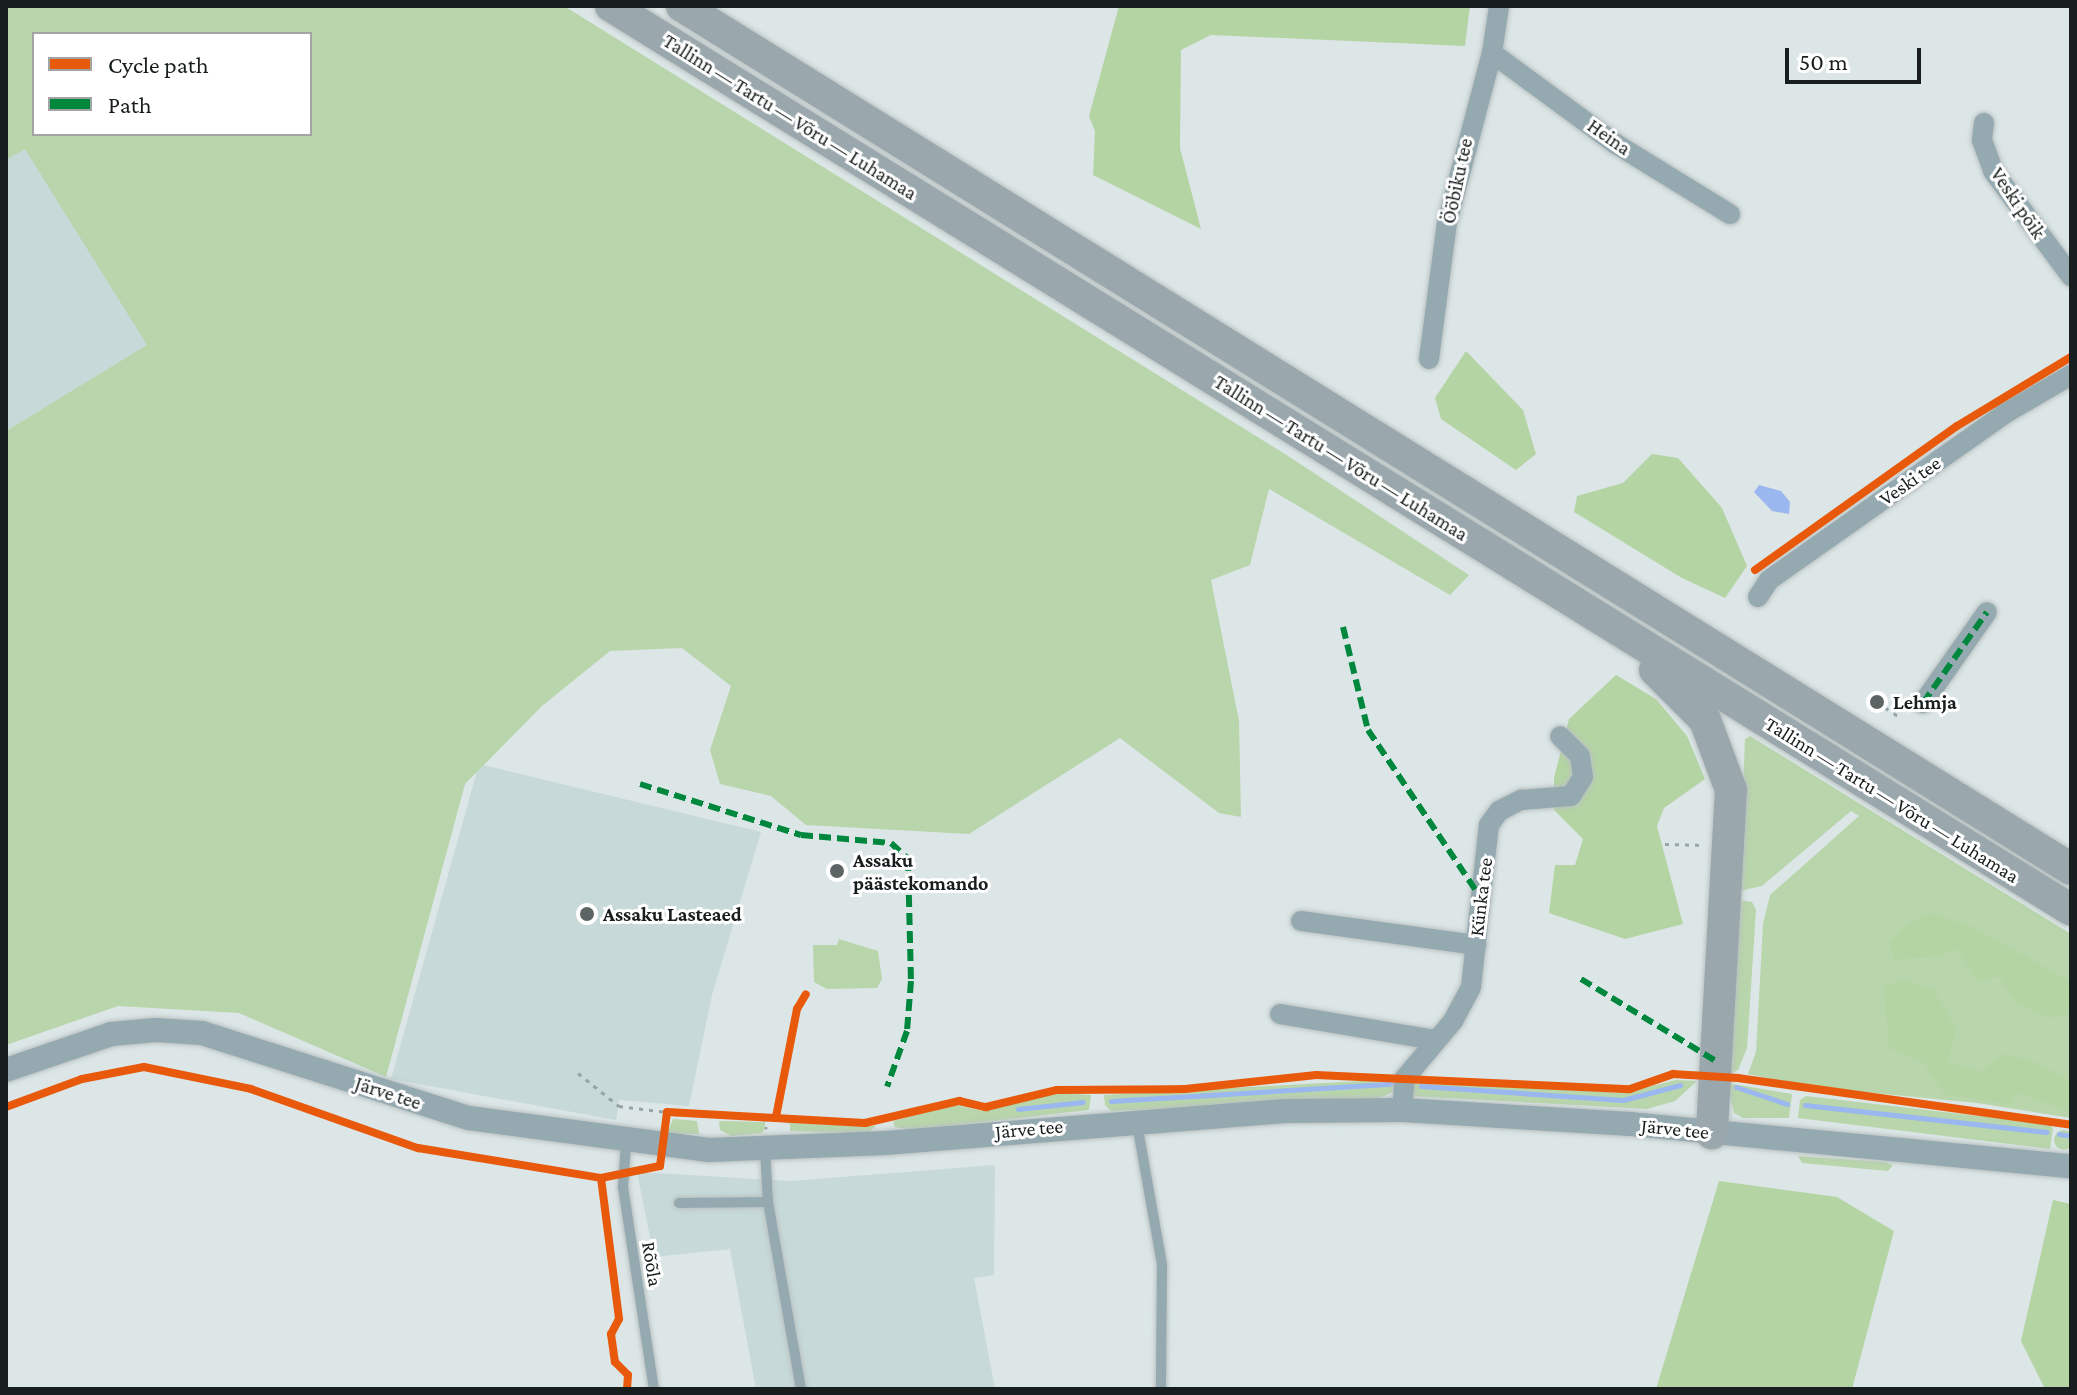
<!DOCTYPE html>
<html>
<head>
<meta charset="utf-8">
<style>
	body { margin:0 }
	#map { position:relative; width:2077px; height:1395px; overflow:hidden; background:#dce6e6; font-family:"Crimson Pro",serif }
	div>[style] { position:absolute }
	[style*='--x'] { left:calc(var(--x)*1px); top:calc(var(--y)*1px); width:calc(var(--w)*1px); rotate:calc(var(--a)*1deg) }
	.built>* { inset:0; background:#c7d9d9 }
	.green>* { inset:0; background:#b8d5ab }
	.round { border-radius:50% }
	.forest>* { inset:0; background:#b4d4a4 }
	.water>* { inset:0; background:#9ab7f0 }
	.stream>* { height:5px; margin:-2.5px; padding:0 2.5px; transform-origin:2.5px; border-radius:2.5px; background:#9ab7f0 }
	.path>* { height:3px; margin-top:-1.5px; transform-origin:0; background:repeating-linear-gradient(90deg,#96a5aa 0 4px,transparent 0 10px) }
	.roads { filter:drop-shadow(0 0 2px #bac1c1) drop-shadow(0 0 2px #bac1c1) }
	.service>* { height:10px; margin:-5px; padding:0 5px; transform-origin:5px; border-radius:5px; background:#95a9b0 }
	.minor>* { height:20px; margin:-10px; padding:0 10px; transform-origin:10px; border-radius:10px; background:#95a9b0 }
	.tertiary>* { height:24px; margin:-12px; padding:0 12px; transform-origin:12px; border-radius:12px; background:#95a9b0 }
	.trunk>* { height:32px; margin:-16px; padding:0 16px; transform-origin:16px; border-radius:16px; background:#9aa8ae }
	.quiet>* { height:6px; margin-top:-3px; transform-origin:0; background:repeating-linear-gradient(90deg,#00873e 0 12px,transparent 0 18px) }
	.cycleway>* { height:8px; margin:-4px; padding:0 4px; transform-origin:4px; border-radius:4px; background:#e8590c }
	.dots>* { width:22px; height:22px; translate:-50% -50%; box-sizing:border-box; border:4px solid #fff; border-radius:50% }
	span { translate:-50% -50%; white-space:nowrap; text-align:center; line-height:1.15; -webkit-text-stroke:6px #fff; paint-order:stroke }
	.street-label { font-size:20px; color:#181e1e }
	.poi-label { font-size:20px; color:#181e1e; font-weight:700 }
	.left { translate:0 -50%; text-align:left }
	.frame { position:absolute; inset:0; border:8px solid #181e1e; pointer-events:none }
	.legend { position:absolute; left:32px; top:32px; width:280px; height:104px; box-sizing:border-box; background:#fff; border:2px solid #a3a5a5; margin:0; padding:10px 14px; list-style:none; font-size:24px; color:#181e1e }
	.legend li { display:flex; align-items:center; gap:16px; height:40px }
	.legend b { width:40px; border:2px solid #a3a5a5 }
	.scale { position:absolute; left:1785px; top:48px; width:136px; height:36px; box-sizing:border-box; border:4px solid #181e1e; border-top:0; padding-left:10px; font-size:24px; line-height:28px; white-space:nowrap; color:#181e1e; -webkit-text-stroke:6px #fff; paint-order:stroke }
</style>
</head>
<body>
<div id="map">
	<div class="built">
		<div style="clip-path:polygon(25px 148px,148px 345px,6px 431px,6px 160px)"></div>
		<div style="clip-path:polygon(479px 764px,761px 832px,712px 995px,689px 1106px,619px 1100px,616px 1120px,391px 1079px)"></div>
		<div style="clip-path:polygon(995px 1165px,994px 1275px,974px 1278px,995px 1389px,756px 1389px,730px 1249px,654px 1257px,637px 1172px,791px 1181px)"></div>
	</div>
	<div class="green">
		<div style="clip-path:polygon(evenodd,6px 6px,564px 6px,1288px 456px,1469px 575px,1450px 595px,1269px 489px,1250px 565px,1211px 580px,1239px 721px,1241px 817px,1219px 813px,1120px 738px,969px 834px,806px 825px,771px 796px,720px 784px,710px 750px,731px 686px,682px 648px,610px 651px,542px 706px,465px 784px,386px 1077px,239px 1013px,118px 1006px,6px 1045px,6px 431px,147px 345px,25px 149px,6px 160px,6px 6px,34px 34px,310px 34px,310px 134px,34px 134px,34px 34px)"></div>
		<div style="clip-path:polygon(1750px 736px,2071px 934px,2071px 1118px,1977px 1103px,1812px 1087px,1748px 1074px,1756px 1052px,1763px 924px,1770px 895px,1859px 816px,1851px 811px,1762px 886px,1739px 891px,1745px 739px)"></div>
		<div style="clip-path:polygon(1738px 900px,1752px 902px,1756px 910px,1747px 1048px,1738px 1070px,1732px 1073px,1728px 1073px)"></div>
		<div style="clip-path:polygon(839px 939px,878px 951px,882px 979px,877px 988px,827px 989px,814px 982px,813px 945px,837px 945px)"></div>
		<div style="clip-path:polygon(1398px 1079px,1393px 1092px,1377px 1099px,1111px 1111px,1105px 1105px,1104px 1095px)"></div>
		<div style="clip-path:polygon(1676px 1080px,1697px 1081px,1675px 1101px,1647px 1109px,1411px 1096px,1411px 1081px,1624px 1093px)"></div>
		<div style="clip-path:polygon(1727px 1083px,1792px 1094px,1789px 1118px,1743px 1118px,1734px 1113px)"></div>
		<div style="clip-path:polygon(1060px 1093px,1091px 1095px,1089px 1110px,910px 1130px,895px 1127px,893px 1121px,956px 1105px,982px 1111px)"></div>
		<div style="clip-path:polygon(1806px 1096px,2048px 1124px,2053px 1128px,2050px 1149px,1798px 1118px,1800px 1100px)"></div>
		<div style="clip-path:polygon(673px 1119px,697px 1121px,699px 1134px,667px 1134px)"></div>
		<div style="clip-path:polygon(719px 1121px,765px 1122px,765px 1128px,762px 1133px,731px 1136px,720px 1130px)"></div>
		<div style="clip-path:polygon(779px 1121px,836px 1125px,876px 1126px,867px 1133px,790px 1131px,790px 1124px)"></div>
		<div class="round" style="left:2054px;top:1130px;width:20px;height:20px"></div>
		<div style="clip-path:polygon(1798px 1156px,1884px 1162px,1893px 1165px,1888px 1171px,1802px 1163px)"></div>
	</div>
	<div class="forest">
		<div style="clip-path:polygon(1119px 6px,1470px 6px,1465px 46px,1211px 35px,1181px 50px,1180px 148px,1201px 229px,1093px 175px,1095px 131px,1089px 116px)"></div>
		<div style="clip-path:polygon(1466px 351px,1523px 410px,1536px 454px,1516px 470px,1441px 419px,1435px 398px)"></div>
		<div style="clip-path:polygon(1652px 454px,1678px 458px,1722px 508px,1747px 566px,1725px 598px,1682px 578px,1574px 512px,1577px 496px,1623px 483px)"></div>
		<div style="clip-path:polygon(1616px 675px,1656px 699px,1687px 736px,1705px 779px,1664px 808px,1657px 826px,1683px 924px,1625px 939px,1549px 913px,1555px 865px,1575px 865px,1583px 839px,1554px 810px,1554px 778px,1569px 719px)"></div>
		<div style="clip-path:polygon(1930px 913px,1973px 927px,2071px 982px,2071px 1013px,2052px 1018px,2018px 1005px,1999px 977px,1976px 980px,1957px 949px,1936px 957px,1895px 959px,1889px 943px,1902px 928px)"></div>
		<div style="clip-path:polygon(1905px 981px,1934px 990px,1956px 1029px,1948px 1062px,1980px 1072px,2001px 1054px,2031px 1060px,2071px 1081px,2071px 1112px,2017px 1093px,2011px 1104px,1945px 1095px,1923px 1062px,1889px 1048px,1884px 986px)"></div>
		<div style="clip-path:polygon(1719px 1181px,1837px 1197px,1894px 1231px,1852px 1389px,1656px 1389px)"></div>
		<div style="clip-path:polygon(2053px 1200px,2071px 1204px,2071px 1389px,2045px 1389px,2021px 1341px)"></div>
	</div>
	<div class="water">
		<div style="clip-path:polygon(1759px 485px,1781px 491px,1790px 502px,1789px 514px,1772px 511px,1754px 492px)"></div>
	</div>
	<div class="stream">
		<div style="--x:1421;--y:1086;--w:202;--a:4"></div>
		<div style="--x:1623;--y:1100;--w:59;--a:-14.7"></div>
		<div style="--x:1736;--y:1087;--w:54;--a:18.4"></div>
		<div style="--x:1111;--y:1101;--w:281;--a:-3.5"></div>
		<div style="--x:1805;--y:1105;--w:243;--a:6.4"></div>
		<div style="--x:1018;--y:1109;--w:65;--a:-6.1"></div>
		<div style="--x:2059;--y:1134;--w:12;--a:9"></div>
	</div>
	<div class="path">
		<div style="--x:1877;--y:702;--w:27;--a:34"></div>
		<div style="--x:1665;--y:844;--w:40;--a:1.4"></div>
		<div style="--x:578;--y:1073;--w:53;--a:38.8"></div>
		<div style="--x:619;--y:1106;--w:48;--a:7.1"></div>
		<div style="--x:765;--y:1117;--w:12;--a:85"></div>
	</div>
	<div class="roads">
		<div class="service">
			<div style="--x:1137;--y:1124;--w:143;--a:79.9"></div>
			<div style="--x:1162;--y:1265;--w:124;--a:90.5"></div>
			<div style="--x:626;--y:1143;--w:44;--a:93.9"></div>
			<div style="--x:623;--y:1187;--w:204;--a:81.3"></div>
			<div style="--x:765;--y:1149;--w:53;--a:86.8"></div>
			<div style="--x:768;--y:1202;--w:190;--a:80"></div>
			<div style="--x:679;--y:1203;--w:89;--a:-0.6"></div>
		</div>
		<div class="minor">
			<div style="--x:1492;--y:53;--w:154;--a:36.3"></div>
			<div style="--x:1616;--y:144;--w:134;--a:31.6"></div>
			<div style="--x:1984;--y:123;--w:17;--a:97"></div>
			<div style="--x:1982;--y:140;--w:33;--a:70"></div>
			<div style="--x:1993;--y:171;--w:131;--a:53.4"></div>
			<div style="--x:1429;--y:359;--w:137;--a:-82.5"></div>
			<div style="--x:1447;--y:223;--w:176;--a:-75.2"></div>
			<div style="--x:1492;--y:53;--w:48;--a:-81.5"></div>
			<div style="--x:1758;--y:597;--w:20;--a:-57"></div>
			<div style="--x:1769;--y:580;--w:288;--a:-35.2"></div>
			<div style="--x:2004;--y:414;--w:78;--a:-30.2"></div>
			<div style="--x:1923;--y:703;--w:111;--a:-54.9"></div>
			<div style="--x:1301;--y:921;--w:177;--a:7.8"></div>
			<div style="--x:1280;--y:1014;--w:157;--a:9.5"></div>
			<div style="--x:1402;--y:1110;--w:32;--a:-85"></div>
			<div style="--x:1405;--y:1078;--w:75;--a:-49.9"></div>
			<div style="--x:1453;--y:1021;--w:38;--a:-62"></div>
			<div style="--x:1471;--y:987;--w:163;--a:-83.7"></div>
			<div style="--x:1489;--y:825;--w:17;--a:-54"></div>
			<div style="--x:1499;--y:811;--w:25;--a:-27"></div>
			<div style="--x:1521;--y:800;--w:50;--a:-4.6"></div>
			<div style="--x:1571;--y:796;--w:22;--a:-58"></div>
			<div style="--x:1583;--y:777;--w:21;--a:-98"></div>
			<div style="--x:1580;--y:756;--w:28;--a:-135"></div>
		</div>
		<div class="tertiary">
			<div style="--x:6;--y:1070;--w:111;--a:-18.9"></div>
			<div style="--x:111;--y:1034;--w:45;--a:-5.1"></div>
			<div style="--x:156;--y:1030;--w:46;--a:3.7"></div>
			<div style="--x:202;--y:1033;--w:280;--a:17.7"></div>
			<div style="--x:469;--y:1118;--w:242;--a:7.6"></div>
			<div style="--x:709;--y:1150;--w:177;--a:-2.3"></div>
			<div style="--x:886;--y:1143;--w:400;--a:-4.6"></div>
			<div style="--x:1285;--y:1111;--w:117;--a:-0.5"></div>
			<div style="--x:1402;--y:1110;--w:229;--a:3.5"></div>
			<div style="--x:1631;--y:1124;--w:442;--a:5.5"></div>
		</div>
		<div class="trunk">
			<div style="--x:611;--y:6;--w:1717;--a:31.76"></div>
			<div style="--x:682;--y:6;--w:1635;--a:31.85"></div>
			<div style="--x:1655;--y:670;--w:71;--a:45"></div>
			<div style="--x:1705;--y:720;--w:75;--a:69.6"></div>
			<div style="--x:1731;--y:790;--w:344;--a:93.2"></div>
		</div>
	</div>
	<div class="quiet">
		<div style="--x:1343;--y:627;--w:106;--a:76.4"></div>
		<div style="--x:1368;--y:730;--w:202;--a:56.1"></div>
		<div style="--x:1923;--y:703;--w:111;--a:-54.9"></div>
		<div style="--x:640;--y:784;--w:169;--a:17.6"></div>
		<div style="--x:801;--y:835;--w:90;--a:5.1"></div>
		<div style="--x:891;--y:843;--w:23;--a:43"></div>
		<div style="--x:908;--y:859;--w:122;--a:88.6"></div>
		<div style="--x:911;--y:981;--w:50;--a:94.6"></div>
		<div style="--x:907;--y:1031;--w:59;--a:109.7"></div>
		<div style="--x:1581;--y:979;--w:158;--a:31.3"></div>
	</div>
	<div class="cycleway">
		<div style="--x:1755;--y:570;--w:248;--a:-35.5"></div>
		<div style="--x:1957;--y:426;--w:133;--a:-31.2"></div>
		<div style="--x:6;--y:1107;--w:81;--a:-20.2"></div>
		<div style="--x:82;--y:1079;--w:63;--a:-11"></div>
		<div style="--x:144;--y:1067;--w:109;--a:11.6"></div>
		<div style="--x:251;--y:1089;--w:177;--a:19.5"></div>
		<div style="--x:418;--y:1148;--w:185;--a:9.3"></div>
		<div style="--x:601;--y:1178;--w:60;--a:-11.5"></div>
		<div style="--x:660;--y:1166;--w:54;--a:-82.6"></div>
		<div style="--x:667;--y:1112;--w:198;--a:3.2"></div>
		<div style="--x:865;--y:1123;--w:97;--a:-13.2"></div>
		<div style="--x:959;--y:1101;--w:28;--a:13"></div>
		<div style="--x:986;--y:1107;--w:73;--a:-13.5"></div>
		<div style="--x:1057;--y:1090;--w:128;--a:-0.4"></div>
		<div style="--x:1185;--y:1089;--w:132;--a:-6.1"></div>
		<div style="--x:1316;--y:1075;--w:314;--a:2.6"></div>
		<div style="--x:1630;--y:1089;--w:46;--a:-19.2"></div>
		<div style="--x:1673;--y:1074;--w:65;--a:3.5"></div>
		<div style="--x:1738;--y:1078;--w:336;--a:8"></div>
		<div style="--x:776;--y:1117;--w:110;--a:-79"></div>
		<div style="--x:797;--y:1009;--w:17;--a:-59"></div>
		<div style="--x:601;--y:1178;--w:142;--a:82.7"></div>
		<div style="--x:619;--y:1319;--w:17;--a:118"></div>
		<div style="--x:611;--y:1334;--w:28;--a:82"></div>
		<div style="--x:615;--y:1362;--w:18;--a:45"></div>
		<div style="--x:628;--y:1375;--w:14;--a:94"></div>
	</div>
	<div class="dots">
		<div style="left:1877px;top:702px;background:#5d6464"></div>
		<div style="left:837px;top:871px;background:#5d6464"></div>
		<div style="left:587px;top:914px;background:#5d6464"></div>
	</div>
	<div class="street-label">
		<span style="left:790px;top:117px;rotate:32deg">Tallinn — Tartu — Võru — Luhamaa</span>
		<span style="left:1609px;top:137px;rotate:35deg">Heina</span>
		<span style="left:1457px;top:181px;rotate:-78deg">Ööbiku tee</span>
		<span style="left:2018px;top:203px;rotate:56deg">Veski põik</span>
		<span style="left:1341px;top:458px;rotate:32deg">Tallinn — Tartu — Võru — Luhamaa</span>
		<span style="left:1910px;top:481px;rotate:-35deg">Veski tee</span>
		<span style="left:1892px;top:800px;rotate:32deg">Tallinn — Tartu — Võru — Luhamaa</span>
		<span style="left:1481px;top:897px;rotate:-83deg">Künka tee</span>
		<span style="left:388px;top:1093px;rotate:18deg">Järve tee</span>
		<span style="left:1029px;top:1129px;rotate:-5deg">Järve tee</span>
		<span style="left:1675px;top:1129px;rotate:6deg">Järve tee</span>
		<span style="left:652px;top:1264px;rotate:81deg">Rõõla</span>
	</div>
	<div class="poi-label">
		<span class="left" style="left:1893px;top:702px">Lehmja</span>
		<span class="left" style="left:853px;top:872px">Assaku<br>päästekomando</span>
		<span class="left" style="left:603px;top:914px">Assaku Lasteaed</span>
	</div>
	<div class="frame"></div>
	<ul class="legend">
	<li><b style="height:10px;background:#e8590c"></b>Cycle path</li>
	<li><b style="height:10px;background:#00873e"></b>Path</li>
	</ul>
	<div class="scale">50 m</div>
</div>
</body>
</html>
